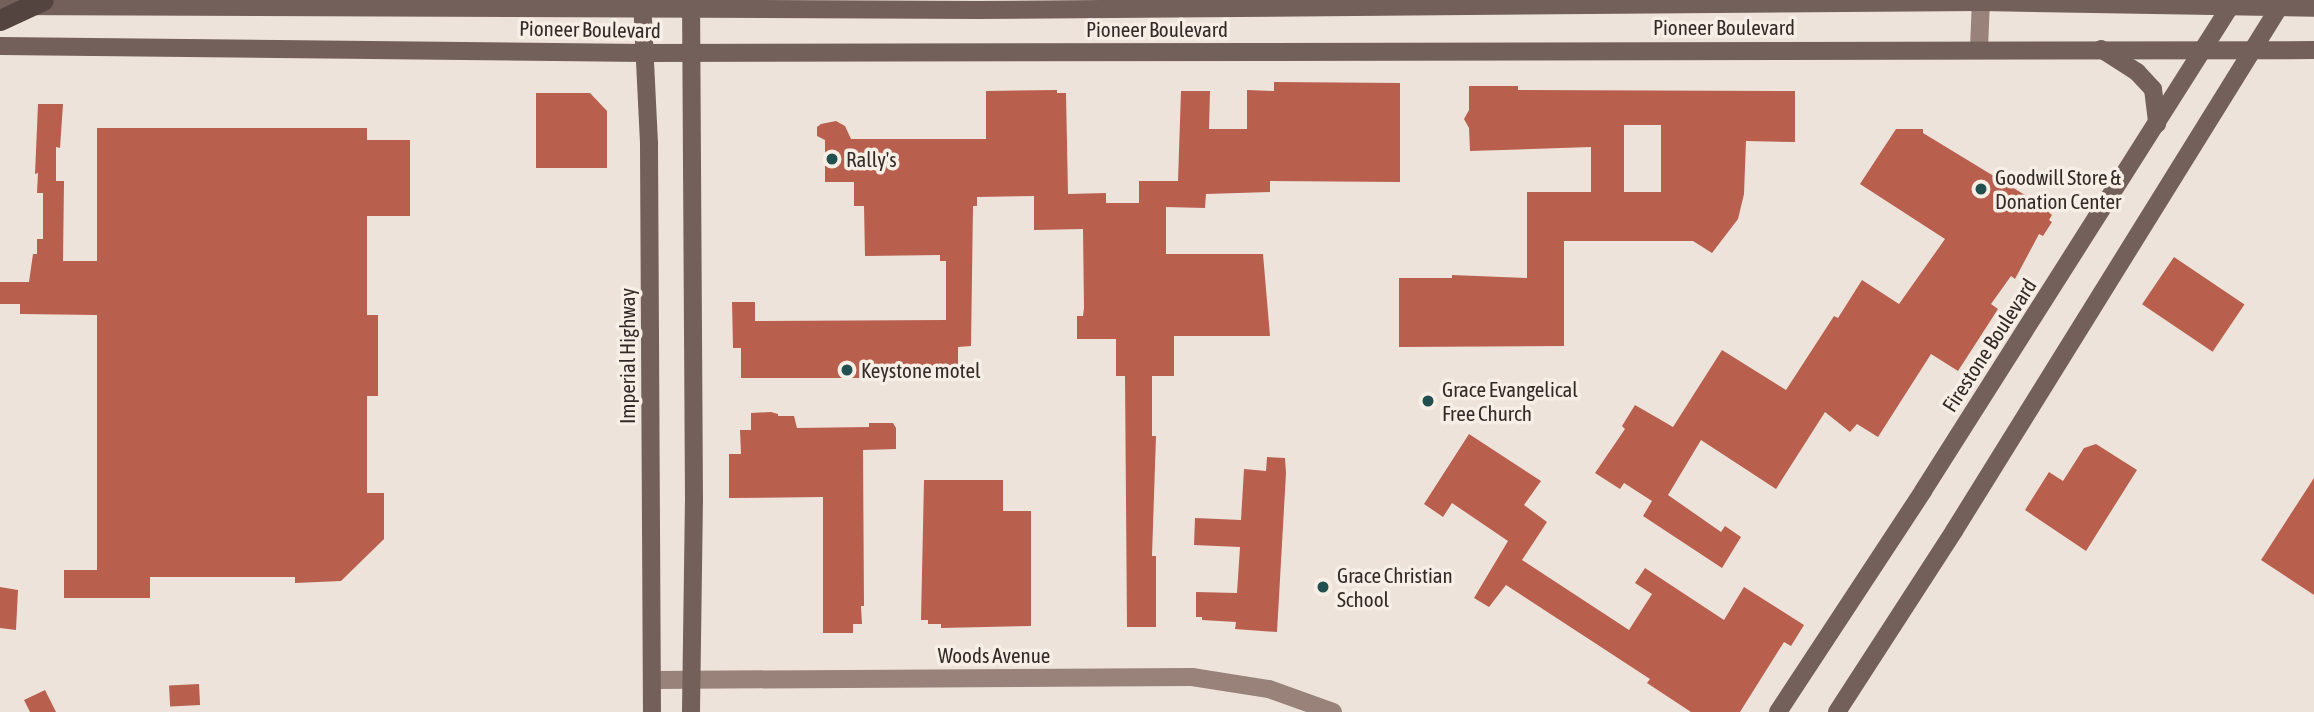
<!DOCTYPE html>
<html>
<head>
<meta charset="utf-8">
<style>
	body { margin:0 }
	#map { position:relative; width:2314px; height:712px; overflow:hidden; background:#eee3da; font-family:"Asap Condensed",sans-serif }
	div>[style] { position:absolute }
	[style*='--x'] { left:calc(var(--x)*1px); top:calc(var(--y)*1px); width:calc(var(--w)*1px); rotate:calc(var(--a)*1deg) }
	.building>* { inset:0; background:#b95f4e; transform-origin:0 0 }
	.secondary>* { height:18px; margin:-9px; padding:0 9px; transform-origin:9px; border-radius:9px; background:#98827a }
	.primary>* { height:18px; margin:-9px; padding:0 9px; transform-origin:9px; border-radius:9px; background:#73605a }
	.highway-bridge>* { height:21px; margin:-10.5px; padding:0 10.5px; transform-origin:10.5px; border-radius:10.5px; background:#53443f }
	.dots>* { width:19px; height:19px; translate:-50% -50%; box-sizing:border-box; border:4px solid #f7eee6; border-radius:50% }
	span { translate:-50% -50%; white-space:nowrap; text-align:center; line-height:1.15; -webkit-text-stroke:7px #f7eee6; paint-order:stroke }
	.street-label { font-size:21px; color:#332a27 }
	.poi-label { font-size:21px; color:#332a27 }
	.left { translate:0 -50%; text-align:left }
</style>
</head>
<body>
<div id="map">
	<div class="building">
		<div style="clip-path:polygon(1274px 82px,1400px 83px,1400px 182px,1270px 181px,1270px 192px,1206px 194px,1205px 208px,1166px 207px,1166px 254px,1263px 254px,1270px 336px,1174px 336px,1174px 376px,1152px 376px,1152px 436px,1156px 436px,1152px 556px,1156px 556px,1156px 627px,1127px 627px,1125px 376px,1116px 376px,1116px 339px,1077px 339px,1077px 316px,1083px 316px,1084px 308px,1083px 229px,1034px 230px,1034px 196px,977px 197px,977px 206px,973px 206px,971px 346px,958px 347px,958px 378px,741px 378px,741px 348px,733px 348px,732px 302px,755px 302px,755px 321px,946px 320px,946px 261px,940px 261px,940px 255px,865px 256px,864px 206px,854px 206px,854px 182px,825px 182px,825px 140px,817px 136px,817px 127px,821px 124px,836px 121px,845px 126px,851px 139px,986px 139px,986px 91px,1057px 90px,1057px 93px,1066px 93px,1068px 194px,1106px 193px,1106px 203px,1139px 203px,1139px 181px,1178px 181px,1181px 91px,1210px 91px,1209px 129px,1247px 129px,1247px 90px,1274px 91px)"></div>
		<div style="clip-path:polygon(evenodd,1469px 86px,1518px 86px,1518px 90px,1795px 91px,1795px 142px,1746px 141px,1744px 194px,1738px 219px,1712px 253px,1693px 241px,1564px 241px,1564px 346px,1399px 347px,1399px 278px,1452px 278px,1452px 275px,1527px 278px,1527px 192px,1591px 192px,1591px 147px,1470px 151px,1469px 128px,1464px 119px,1469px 110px,1469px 86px,1624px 125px,1661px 125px,1661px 192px,1624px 192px,1624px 125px)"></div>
		<div style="clip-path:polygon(536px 93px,590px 93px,607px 111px,607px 168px,536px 168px)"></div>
		<div style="clip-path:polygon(38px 104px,63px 104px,60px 148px,56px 147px,56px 181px,64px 181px,63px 261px,97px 261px,97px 128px,367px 128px,367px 140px,410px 140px,410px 216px,367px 216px,367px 315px,378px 315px,378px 396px,367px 396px,367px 493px,384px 493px,384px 539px,341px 581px,295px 583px,295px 577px,150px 577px,150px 598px,64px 598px,64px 570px,97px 570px,97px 315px,20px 314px,20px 304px,0 304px,0 282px,29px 282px,33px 254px,37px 254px,37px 239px,43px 239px,43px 193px,37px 193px,38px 173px,35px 174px)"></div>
		<div style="clip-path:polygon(1896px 129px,1923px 129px,1923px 133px,2038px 203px,2052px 215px,2049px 220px,2052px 222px,2043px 236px,2039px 234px,2015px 279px,2011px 276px,1991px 304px,1998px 309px,1958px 371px,1931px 354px,1878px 437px,1857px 424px,1850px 432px,1825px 412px,1776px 489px,1701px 440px,1668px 495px,1721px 532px,1725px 526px,1741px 537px,1722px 568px,1643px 516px,1652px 501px,1624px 483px,1620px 489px,1595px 473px,1625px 429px,1622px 426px,1635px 405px,1673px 427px,1722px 350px,1786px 390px,1834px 316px,1838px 318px,1862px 280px,1899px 304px,1945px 239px,1860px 184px)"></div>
		<div style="left:2174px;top:257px;width:85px;height:57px;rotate:34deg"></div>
		<div style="clip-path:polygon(771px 412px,778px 414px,778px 416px,794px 416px,797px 428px,869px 427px,869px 423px,893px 423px,896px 428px,896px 449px,863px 450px,864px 606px,861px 606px,862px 624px,853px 624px,853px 633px,823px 633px,823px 497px,729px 498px,729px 454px,741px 454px,740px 430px,751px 430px,751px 413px)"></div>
		<div style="clip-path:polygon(1469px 434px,1541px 481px,1524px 505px,1547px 522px,1522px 560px,1629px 630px,1652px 594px,1635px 583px,1645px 568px,1724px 620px,1744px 587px,1804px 625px,1791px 646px,1784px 642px,1740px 712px,1691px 712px,1647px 683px,1650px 679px,1506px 585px,1489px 607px,1474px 598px,1508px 541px,1452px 503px,1443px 517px,1424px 504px)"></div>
		<div style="clip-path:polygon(2096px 444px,2137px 470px,2086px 551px,2025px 510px,2049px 472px,2063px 481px,2084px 448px)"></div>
		<div style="clip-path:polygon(1267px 457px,1285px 458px,1286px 473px,1277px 632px,1235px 629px,1236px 622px,1202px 620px,1202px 617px,1196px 617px,1196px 592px,1237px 593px,1240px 547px,1194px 545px,1195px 518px,1241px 520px,1244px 469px,1266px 471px)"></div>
		<div style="clip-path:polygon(2314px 478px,2314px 595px,2261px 560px)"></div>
		<div style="clip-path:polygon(924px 480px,1003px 480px,1003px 511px,1031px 511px,1031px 626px,941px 628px,941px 624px,928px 624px,928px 620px,921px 620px)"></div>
		<div style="clip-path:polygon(0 587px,18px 590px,16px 630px,0 628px)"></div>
		<div style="left:199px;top:684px;width:21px;height:30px;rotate:87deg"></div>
		<div style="clip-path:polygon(45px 690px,56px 712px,30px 712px,24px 700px)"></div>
	</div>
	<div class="secondary">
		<div style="--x:1979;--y:48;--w:48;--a:-87.6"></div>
		<div style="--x:652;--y:680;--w:540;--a:-0.32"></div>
		<div style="--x:1192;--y:677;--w:78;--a:8.9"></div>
		<div style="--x:1269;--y:689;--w:68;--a:19.8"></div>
	</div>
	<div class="primary">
		<div style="--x:642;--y:0;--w:145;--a:87.2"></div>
		<div style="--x:649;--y:145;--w:567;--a:89.7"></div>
		<div style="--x:0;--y:6;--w:978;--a:0.23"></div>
		<div style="--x:978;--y:10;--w:1003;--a:-0.46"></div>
		<div style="--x:1981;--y:2;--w:333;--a:1"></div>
		<div style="--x:0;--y:46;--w:644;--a:0.62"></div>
		<div style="--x:644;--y:53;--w:1670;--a:-0.1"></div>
		<div style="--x:2101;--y:49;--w:43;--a:32.6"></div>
		<div style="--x:2137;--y:72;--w:23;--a:47"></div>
		<div style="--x:2153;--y:89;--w:35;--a:83"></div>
		<div style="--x:691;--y:712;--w:211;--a:-89.2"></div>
		<div style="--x:694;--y:501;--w:501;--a:-90.34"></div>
		<div style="--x:1778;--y:712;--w:264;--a:-56.7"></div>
		<div style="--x:1923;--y:491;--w:579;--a:-57.63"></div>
		<div style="--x:1837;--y:712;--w:216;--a:-57.1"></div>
		<div style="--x:1954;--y:531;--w:624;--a:-58.17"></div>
	</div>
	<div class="highway-bridge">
		<div style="--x:0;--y:20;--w:47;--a:-24.9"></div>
	</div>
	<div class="dots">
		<div style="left:832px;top:159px;background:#21504f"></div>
		<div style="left:1981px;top:189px;background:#21504f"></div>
		<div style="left:847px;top:370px;background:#21504f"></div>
		<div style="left:1428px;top:401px;background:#21504f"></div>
		<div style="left:1323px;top:587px;background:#21504f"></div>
	</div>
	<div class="street-label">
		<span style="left:1724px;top:27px">Pioneer Boulevard</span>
		<span style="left:590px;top:29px;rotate:1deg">Pioneer Boulevard</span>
		<span style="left:1157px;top:29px">Pioneer Boulevard</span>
		<span style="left:1989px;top:345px;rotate:-57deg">Firestone Boulevard</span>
		<span style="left:627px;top:356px;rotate:-90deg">Imperial Highway</span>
		<span style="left:994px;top:655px">Woods Avenue</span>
	</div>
	<div class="poi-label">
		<span class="left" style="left:846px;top:159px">Rally's</span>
		<span class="left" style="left:1995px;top:189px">Goodwill Store &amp;<br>Donation Center</span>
		<span class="left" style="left:861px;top:370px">Keystone motel</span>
		<span class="left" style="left:1442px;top:401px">Grace Evangelical<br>Free Church</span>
		<span class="left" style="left:1337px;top:587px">Grace Christian<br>School</span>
	</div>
</div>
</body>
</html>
